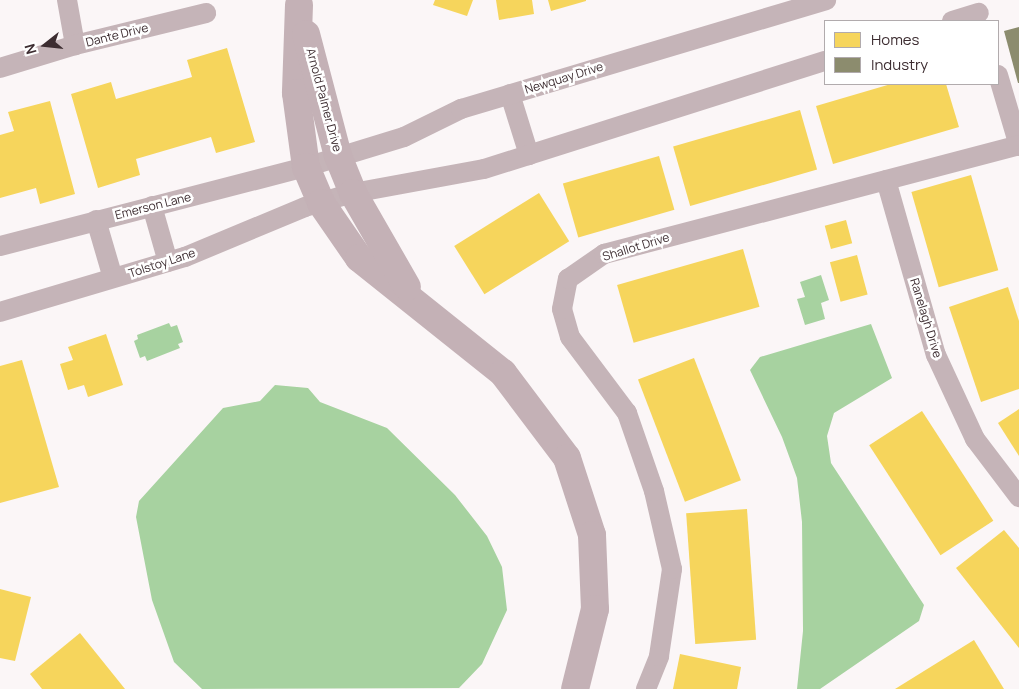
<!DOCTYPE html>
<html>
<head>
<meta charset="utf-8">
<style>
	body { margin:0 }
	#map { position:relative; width:1019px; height:689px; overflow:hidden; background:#fbf6f7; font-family:Manrope,sans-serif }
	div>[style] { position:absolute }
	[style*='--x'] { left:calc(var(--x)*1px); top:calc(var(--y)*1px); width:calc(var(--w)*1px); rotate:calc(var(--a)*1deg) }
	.water>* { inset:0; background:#a7d2a0 }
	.homes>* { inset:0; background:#f6d55c; transform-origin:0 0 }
	.industry>* { inset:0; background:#8c8c6e }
	.street>* { height:20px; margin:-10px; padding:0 10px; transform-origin:10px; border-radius:10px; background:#c5b4b8 }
	.secondary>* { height:28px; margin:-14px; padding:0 14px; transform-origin:14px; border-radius:14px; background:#c4b1b6 }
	span { translate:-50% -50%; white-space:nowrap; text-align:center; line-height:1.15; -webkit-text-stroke:5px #fff; paint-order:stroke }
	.street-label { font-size:12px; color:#3d2d31 }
	.legend { position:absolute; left:824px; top:20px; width:175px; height:65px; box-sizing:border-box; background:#fff; border:1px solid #b1abad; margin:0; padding:6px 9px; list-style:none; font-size:15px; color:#3d2d31 }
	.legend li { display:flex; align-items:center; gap:10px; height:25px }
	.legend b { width:25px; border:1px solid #b1abad }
	.north { position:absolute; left:20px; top:20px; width:50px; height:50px; -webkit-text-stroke:4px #fff; paint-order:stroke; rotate:254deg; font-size:14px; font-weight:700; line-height:20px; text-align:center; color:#3d2d31 }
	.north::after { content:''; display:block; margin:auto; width:18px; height:22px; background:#3d2d31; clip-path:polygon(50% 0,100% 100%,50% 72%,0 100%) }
</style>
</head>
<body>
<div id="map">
	<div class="water">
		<div style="clip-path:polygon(821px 275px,829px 300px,821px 303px,825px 319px,805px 325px,797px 299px,805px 297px,800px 282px)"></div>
		<div style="clip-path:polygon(169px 323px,171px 327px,177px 325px,183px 342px,178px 344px,180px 348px,147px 361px,145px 356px,140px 358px,134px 341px,138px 339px,137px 335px)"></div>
		<div style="clip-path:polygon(871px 324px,892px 378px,834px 413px,827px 436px,831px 463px,924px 605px,919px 621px,820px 689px,797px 689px,803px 631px,802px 522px,797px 478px,782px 437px,750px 370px,760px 357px)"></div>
		<div style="clip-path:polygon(275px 385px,308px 388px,320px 402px,387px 428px,455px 495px,487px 536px,502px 567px,507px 610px,482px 664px,459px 688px,202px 689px,174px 662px,152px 600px,136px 517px,139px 501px,223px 408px,260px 401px)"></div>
	</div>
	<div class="homes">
		<div style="clip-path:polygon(435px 0,473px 0,467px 16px,433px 5px)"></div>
		<div style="clip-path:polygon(496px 0,532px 0,534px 14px,499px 20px)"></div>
		<div style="clip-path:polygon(548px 0,586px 0,586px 1px,551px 11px)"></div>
		<div style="clip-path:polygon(227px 48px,255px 142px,216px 153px,211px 137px,136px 159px,140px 175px,98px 188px,71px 94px,111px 82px,116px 99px,192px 77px,187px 60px)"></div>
		<div style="clip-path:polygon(891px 84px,946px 84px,959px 127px,833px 164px,816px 106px)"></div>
		<div style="clip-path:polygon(50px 101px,75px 194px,40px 204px,36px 188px,0 198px,0 135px,14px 131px,8px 112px)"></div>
		<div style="left:800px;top:110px;width:62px;height:132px;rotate:74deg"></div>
		<div style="left:659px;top:156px;width:56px;height:100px;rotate:74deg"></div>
		<div style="left:971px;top:175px;width:99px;height:62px;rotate:74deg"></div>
		<div style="left:539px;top:193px;width:57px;height:100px;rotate:58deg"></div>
		<div style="left:846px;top:220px;width:24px;height:22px;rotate:75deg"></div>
		<div style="left:743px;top:249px;width:60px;height:131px;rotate:74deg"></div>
		<div style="left:857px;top:255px;width:41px;height:28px;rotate:75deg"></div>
		<div style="clip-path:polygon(1008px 287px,1019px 321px,1019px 389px,981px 402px,949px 307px)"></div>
		<div style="clip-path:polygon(106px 334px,123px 385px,88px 397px,84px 385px,68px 390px,60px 364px,73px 360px,68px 347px)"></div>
		<div style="left:694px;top:358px;width:131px;height:60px;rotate:69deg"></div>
		<div style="clip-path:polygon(22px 360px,59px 487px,0 503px,0 366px)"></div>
		<div style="clip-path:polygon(1019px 409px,1019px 456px,998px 423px)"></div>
		<div style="left:922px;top:411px;width:131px;height:63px;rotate:57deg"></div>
		<div style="left:747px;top:509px;width:131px;height:61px;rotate:86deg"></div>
		<div style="clip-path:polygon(1004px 530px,1019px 548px,1019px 648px,956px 568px)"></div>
		<div style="clip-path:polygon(0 589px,31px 597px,15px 661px,0 658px)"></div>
		<div style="clip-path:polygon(80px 633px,125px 689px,42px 689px,30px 674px)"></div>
		<div style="clip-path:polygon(974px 640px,1004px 689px,895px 689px)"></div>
		<div style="clip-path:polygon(680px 654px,741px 667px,737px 689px,673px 689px)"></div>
	</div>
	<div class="industry">
		<div style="clip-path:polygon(1019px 27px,1019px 83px,1018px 83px,1004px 31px)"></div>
	</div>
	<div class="street">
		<div style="--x:67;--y:0;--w:46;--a:79.9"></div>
		<div style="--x:952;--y:21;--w:28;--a:-17"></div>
		<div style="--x:0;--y:68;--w:78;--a:-17"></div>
		<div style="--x:75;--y:45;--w:135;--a:-13.7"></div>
		<div style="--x:998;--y:75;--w:74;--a:73.5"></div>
		<div style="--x:510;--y:94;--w:64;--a:72.7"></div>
		<div style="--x:886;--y:180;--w:182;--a:74.1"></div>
		<div style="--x:936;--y:355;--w:93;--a:65.1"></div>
		<div style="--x:975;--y:439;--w:73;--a:52.8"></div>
		<div style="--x:152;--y:206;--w:58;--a:74.1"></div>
		<div style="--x:96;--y:220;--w:60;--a:73.7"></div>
		<div style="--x:0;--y:246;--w:316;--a:-14.5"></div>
		<div style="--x:306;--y:167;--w:102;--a:-17"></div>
		<div style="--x:404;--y:137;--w:64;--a:-26.2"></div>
		<div style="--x:461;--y:109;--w:381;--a:-16.6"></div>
		<div style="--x:0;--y:312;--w:193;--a:-16.6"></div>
		<div style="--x:185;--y:257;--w:130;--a:-22.6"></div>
		<div style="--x:305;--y:207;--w:50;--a:-16.3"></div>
		<div style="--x:353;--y:193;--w:133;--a:-10.4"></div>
		<div style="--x:484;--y:169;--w:358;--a:-17.6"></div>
		<div style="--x:646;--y:689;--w:35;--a:-68"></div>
		<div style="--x:659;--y:656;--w:88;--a:-81.5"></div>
		<div style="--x:672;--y:569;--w:80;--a:-103"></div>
		<div style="--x:654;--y:491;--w:83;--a:-109.1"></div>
		<div style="--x:627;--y:413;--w:95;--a:-126.9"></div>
		<div style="--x:570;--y:337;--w:29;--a:-106"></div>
		<div style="--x:562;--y:309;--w:31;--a:-79"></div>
		<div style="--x:568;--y:279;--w:44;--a:-34.8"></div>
		<div style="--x:604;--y:254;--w:429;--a:-14.7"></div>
	</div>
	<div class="secondary">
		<div style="--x:299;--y:5;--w:88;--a:92"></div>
		<div style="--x:296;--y:93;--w:75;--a:82.3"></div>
		<div style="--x:306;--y:167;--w:39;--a:67"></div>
		<div style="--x:321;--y:203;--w:67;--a:55.4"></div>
		<div style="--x:359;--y:258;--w:184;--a:38.6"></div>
		<div style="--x:503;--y:373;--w:106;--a:53"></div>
		<div style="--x:567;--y:458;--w:81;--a:72"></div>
		<div style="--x:592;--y:535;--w:74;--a:87.7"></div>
		<div style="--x:595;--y:609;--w:82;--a:104"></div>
		<div style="--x:306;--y:34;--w:126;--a:75.3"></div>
		<div style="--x:338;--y:156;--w:40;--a:68"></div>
		<div style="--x:353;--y:193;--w:108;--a:60.1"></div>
	</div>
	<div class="street-label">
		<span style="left:117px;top:35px;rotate:-14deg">Dante Drive</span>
		<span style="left:564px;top:78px;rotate:-17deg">Newquay Drive</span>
		<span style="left:324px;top:100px;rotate:75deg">Arnold Palmer Drive</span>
		<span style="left:153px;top:206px;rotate:-14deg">Emerson Lane</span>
		<span style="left:636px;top:247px;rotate:-17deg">Shallot Drive</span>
		<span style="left:162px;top:263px;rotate:-18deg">Tolstoy Lane</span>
		<span style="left:926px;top:318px;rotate:73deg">Ranelagh Drive</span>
	</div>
	<ul class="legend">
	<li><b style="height:14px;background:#f6d55c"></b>Homes</li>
	<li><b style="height:14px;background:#8c8c6e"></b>Industry</li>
	</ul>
	<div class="north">N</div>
</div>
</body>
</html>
